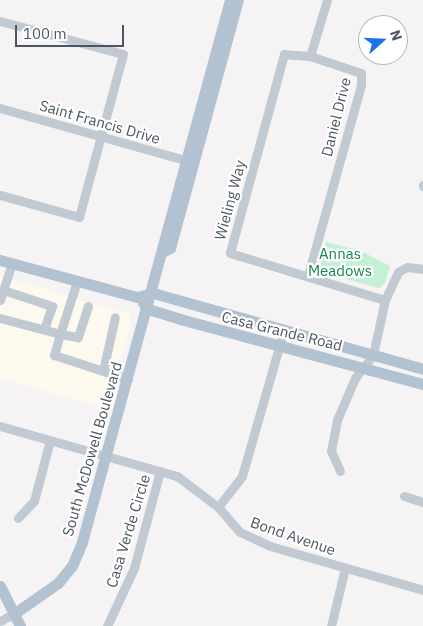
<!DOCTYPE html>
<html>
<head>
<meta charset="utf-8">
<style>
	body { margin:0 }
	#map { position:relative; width:423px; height:626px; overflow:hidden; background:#f5f3f3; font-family:"IBM Plex Sans",sans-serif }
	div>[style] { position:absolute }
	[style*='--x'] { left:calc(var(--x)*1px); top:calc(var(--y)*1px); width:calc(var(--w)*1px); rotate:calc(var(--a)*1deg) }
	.commercial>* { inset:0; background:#fdf9ef }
	.green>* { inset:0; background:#c3f1d5 }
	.minor>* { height:9px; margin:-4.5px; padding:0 4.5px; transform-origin:4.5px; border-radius:4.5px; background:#c1cad2 }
	.major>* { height:11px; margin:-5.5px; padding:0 5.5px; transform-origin:5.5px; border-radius:5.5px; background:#b3c2d1 }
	span { translate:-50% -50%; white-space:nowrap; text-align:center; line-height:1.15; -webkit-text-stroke:4.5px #fff; paint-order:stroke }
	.street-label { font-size:15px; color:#4a5661 }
	.park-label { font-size:15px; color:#17864f }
	.north { position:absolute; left:358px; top:15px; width:50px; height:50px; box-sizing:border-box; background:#fff; border:1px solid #b7bbc0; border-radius:50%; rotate:70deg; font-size:14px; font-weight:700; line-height:20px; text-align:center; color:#4a5661 }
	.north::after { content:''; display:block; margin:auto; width:18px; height:22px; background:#1a73e8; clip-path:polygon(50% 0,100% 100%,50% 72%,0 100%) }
	.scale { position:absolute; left:15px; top:25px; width:109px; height:22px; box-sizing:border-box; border:2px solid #4a5661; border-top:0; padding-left:6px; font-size:15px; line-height:18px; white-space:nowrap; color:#4a5661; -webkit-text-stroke:4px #fff; paint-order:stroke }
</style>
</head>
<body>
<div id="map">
	<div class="commercial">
		<div style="clip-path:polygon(0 276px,130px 314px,132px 324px,106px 408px,0 379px)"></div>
	</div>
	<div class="green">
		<div style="clip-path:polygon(326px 242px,359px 250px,390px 266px,385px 283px,379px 288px,324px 273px,319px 267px)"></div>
	</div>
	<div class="minor">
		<div style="--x:0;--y:21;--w:127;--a:15"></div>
		<div style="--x:123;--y:54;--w:169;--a:105.1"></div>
		<div style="--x:79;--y:217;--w:82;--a:-164.4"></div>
		<div style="--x:310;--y:56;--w:26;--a:-176"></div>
		<div style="--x:284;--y:54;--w:206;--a:105.2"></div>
		<div style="--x:230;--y:253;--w:162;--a:16.9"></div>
		<div style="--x:0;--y:108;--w:199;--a:15.7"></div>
		<div style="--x:423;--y:185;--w:1;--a:90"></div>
		<div style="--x:308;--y:275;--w:197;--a:-74.4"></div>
		<div style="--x:361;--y:85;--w:12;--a:-90"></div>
		<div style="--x:361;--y:73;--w:54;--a:-161.6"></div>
		<div style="--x:310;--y:56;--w:59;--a:-73.1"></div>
		<div style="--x:3;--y:290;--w:52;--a:18.1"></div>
		<div style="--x:52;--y:306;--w:24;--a:109"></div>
		<div style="--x:0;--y:300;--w:39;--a:-72"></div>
		<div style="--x:88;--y:306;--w:33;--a:108"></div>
		<div style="--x:78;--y:337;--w:18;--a:-171"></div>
		<div style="--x:60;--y:334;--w:22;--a:106"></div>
		<div style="--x:54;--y:355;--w:78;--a:18"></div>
		<div style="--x:0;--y:318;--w:62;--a:14.9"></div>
		<div style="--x:60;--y:334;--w:56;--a:-72.2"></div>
		<div style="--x:103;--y:371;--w:55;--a:-77.5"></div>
		<div style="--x:0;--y:426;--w:184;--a:15.8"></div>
		<div style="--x:177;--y:476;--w:51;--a:37.1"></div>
		<div style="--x:218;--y:507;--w:33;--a:49"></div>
		<div style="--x:240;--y:532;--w:33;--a:25"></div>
		<div style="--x:270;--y:546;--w:159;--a:16"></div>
		<div style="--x:340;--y:471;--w:22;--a:-114"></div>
		<div style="--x:331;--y:451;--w:32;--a:-79"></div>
		<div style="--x:337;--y:420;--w:46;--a:-66.8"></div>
		<div style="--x:355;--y:378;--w:29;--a:-52"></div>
		<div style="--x:373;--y:355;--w:56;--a:-77.7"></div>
		<div style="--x:385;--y:300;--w:31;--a:-65"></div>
		<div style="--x:398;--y:272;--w:10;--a:-29"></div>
		<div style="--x:407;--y:267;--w:16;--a:7"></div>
		<div style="--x:404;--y:496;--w:20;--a:18"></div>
		<div style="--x:218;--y:507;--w:39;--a:-52"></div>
		<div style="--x:242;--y:476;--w:152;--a:-74"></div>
		<div style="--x:18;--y:518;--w:23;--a:-47"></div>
		<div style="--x:34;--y:501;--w:63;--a:-75.3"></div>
		<div style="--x:0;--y:621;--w:17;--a:-28"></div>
		<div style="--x:107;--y:626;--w:64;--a:-65"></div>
		<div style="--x:134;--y:568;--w:100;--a:-75"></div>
		<div style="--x:331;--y:626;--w:60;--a:-76.4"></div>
	</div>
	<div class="major">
		<div style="--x:164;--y:251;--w:7;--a:-27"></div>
		<div style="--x:170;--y:248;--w:257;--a:-74.7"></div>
		<div style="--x:0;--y:260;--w:142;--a:15.1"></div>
		<div style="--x:137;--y:297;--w:16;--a:-14"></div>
		<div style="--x:153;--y:293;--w:280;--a:15.7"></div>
		<div style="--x:143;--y:303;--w:8;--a:50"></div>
		<div style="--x:148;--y:309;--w:34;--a:17"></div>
		<div style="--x:180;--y:319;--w:252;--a:15"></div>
		<div style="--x:0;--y:586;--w:45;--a:63.4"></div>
		<div style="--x:15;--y:613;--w:52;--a:-34.9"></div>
		<div style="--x:58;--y:583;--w:22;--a:-51"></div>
		<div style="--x:72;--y:566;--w:26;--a:-67"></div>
		<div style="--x:82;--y:542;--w:562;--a:-74.73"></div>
	</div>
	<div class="street-label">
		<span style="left:336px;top:117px;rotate:-76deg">Daniel Drive</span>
		<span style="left:100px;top:122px;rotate:16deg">Saint Francis Drive</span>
		<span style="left:230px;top:200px;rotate:-75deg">Wieling Way</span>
		<span style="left:282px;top:331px;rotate:14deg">Casa Grande Road</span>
		<span style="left:92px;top:449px;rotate:-74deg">South McDowell Boulevard</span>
		<span style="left:128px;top:531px;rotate:-73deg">Casa Verde Circle</span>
		<span style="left:293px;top:536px;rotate:19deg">Bond Avenue</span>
	</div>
	<div class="park-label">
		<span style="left:340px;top:262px">Annas<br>Meadows</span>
	</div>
	<div class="north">N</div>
	<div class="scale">100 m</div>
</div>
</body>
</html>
